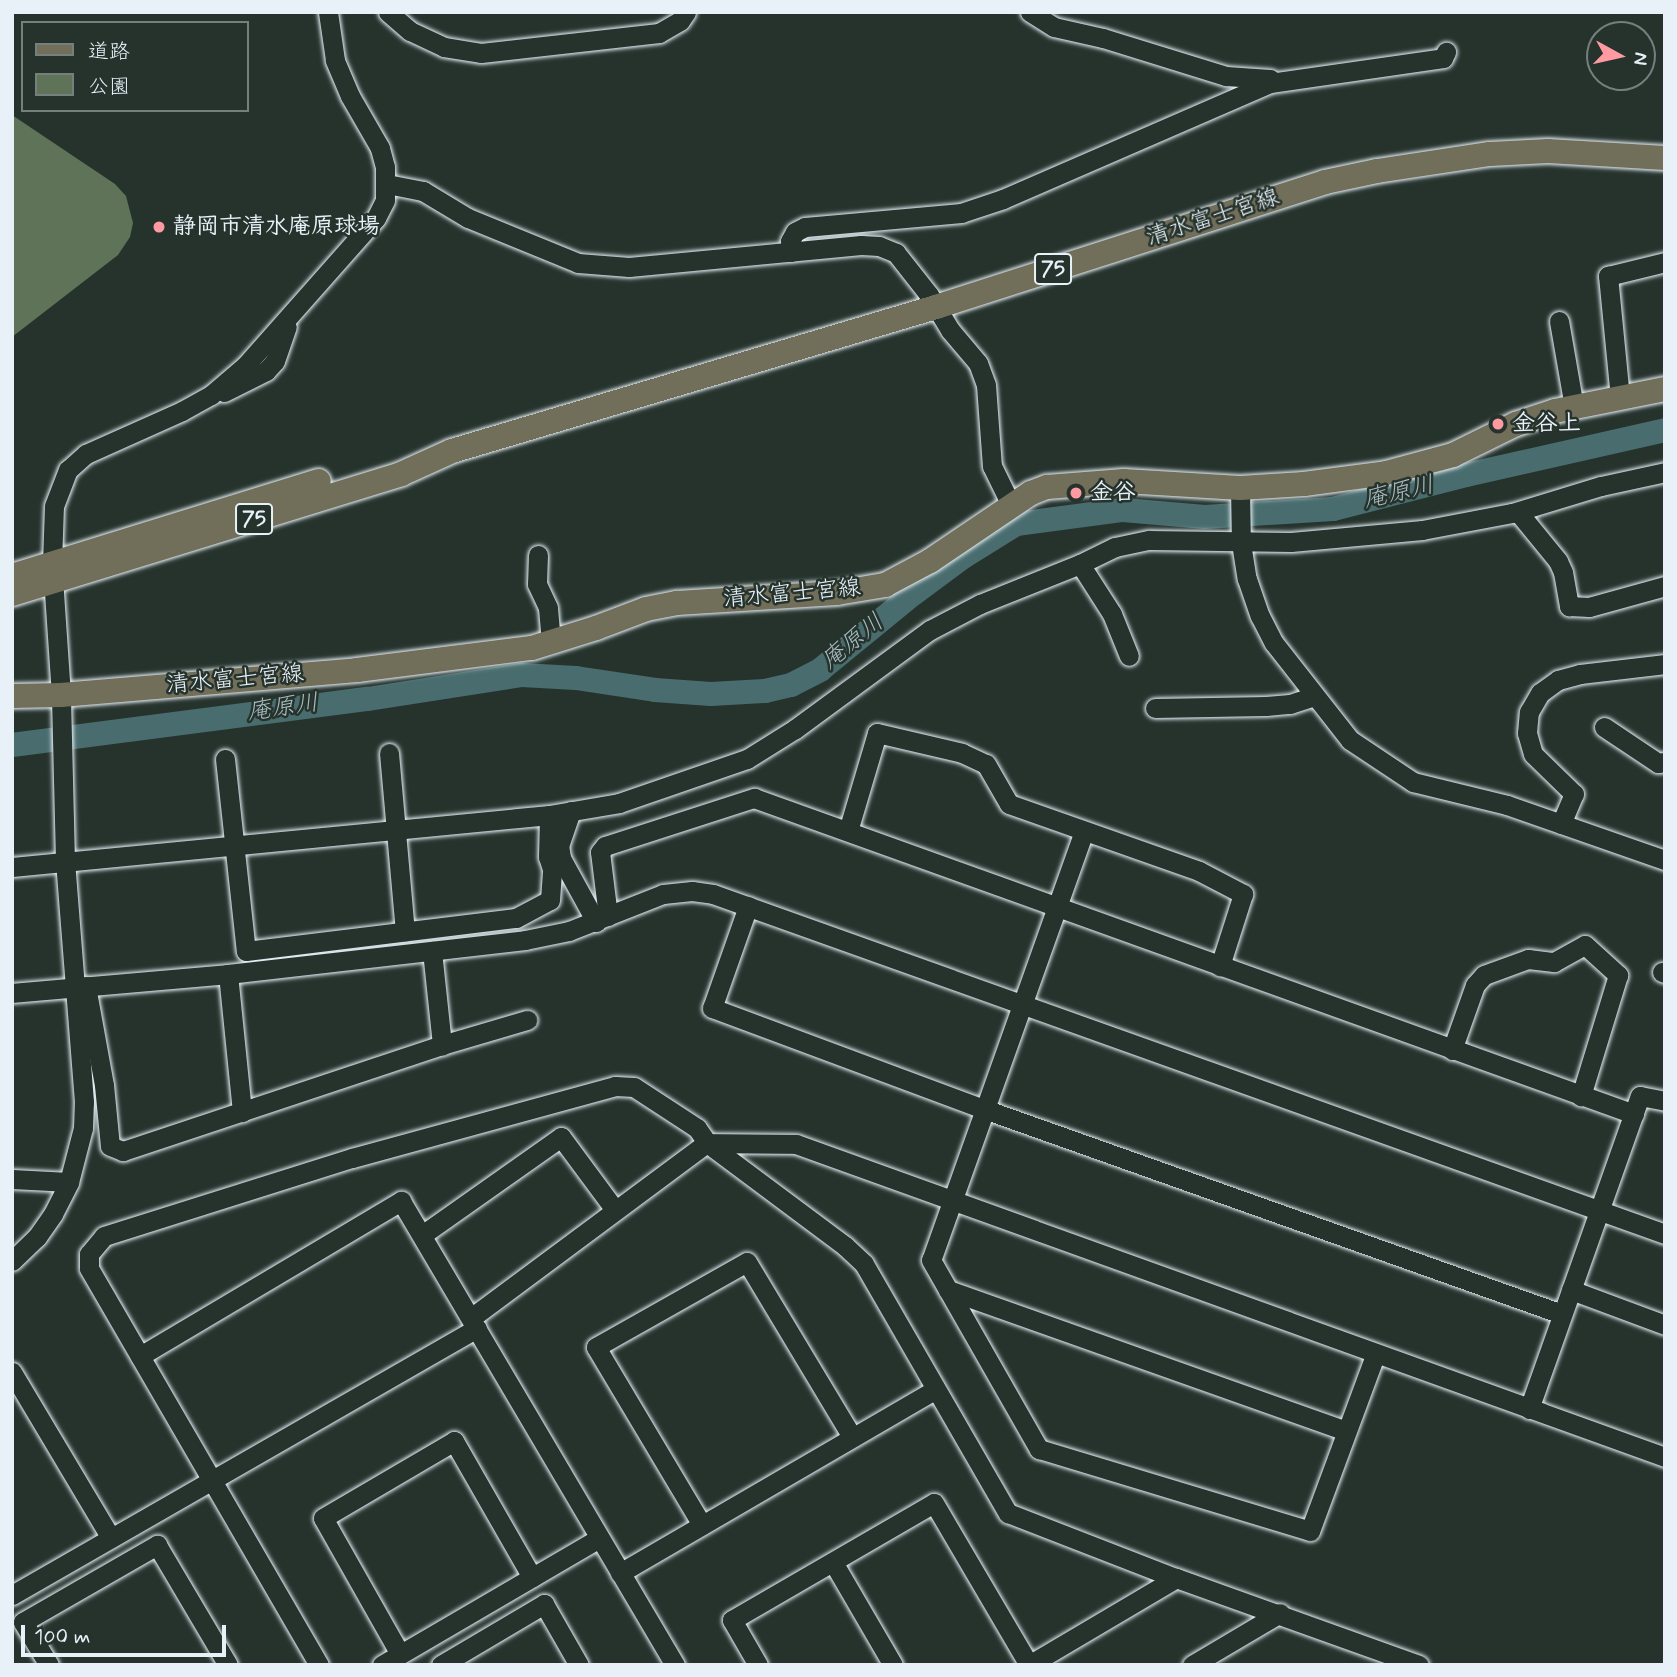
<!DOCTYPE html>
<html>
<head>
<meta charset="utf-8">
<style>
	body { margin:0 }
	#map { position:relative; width:1677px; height:1677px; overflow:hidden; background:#26332d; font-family:Mynerve,"Klee One",sans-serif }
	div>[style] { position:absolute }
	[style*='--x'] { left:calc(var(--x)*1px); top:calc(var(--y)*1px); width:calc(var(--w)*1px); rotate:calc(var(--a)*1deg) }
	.green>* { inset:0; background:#5e7357 }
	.river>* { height:24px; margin:-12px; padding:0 12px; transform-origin:12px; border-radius:12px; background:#496d6e }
	.roads { filter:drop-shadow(0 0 2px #e8f1f8) drop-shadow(0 0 2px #e8f1f8) }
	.minor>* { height:19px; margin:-9.5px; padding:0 9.5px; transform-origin:9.5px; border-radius:9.5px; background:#26332d }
	.major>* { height:24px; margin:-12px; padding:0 12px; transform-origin:12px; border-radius:12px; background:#716e59 }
	.dots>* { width:19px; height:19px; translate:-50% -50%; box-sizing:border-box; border:4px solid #26332d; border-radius:50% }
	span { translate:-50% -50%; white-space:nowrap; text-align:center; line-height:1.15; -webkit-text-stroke:5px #26332d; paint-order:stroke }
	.shield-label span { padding:2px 5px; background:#26332d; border:2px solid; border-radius:5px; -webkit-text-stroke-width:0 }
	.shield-label { font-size:21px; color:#e8f1f8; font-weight:700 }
	.street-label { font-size:23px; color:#e8f1f8 }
	.poi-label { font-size:23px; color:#e8f1f8; font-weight:700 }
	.left { translate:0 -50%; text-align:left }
	.water-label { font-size:24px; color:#a8bcc1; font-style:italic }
	.frame { position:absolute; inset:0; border:14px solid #e8f1f8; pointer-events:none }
	.legend { position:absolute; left:21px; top:21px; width:228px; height:91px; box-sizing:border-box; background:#26332d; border:2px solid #747f7e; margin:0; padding:9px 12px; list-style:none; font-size:21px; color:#e8f1f8 }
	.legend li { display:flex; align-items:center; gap:14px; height:35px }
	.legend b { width:35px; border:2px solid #747f7e }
	.north { position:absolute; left:1586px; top:21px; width:70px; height:70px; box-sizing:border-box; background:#26332d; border:2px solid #747f7e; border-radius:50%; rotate:98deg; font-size:19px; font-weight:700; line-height:28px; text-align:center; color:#e8f1f8 }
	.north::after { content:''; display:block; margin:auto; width:24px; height:32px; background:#ff9aa2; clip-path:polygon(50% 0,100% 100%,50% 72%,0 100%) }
	.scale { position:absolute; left:21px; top:1625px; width:205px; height:32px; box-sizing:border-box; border:4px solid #e8f1f8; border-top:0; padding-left:9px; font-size:21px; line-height:24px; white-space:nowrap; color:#e8f1f8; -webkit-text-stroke:5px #26332d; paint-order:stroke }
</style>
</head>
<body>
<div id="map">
	<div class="green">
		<div style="clip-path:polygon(12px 115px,115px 184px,126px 196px,133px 223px,130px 237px,118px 255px,12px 337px)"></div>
	</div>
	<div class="river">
		<div style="--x:12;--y:745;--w:359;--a:-7.4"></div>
		<div style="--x:368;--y:699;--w:156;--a:-8.9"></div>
		<div style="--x:522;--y:675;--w:54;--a:3.2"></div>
		<div style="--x:576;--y:678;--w:80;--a:8.6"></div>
		<div style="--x:655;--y:690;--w:56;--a:4.1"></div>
		<div style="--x:711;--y:694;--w:54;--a:-3.2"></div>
		<div style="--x:765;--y:691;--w:27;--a:-13"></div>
		<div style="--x:791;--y:685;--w:33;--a:-27"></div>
		<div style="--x:820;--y:670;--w:120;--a:-39.3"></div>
		<div style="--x:913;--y:594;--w:62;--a:-36.5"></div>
		<div style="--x:963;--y:557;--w:62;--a:-31.9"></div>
		<div style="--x:1016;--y:524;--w:108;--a:-7.5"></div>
		<div style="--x:1123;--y:510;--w:82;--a:4.9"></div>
		<div style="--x:1205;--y:517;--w:128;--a:-3.6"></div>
		<div style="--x:1333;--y:509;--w:137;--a:-14.3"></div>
		<div style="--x:1466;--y:475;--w:204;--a:-12.7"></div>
	</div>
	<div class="roads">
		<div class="minor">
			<div style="--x:388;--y:12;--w:29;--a:41"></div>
			<div style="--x:410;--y:31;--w:38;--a:25"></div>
			<div style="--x:444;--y:47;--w:37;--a:9"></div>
			<div style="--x:481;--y:53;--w:179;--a:-6.4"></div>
			<div style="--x:659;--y:33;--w:24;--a:-30"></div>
			<div style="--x:680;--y:21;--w:11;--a:-56"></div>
			<div style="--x:1030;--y:12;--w:28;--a:32"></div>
			<div style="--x:1054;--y:27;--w:50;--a:12.7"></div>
			<div style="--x:1103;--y:38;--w:129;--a:17.2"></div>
			<div style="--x:1226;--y:76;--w:44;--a:3.9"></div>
			<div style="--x:1270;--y:79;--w:3;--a:90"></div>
			<div style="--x:387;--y:184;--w:37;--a:11"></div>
			<div style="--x:423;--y:191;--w:52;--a:31"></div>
			<div style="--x:468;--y:218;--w:119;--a:22.2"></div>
			<div style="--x:578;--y:263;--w:51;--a:4.5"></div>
			<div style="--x:629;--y:267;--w:233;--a:-5.4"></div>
			<div style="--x:861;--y:245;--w:18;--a:3"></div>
			<div style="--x:879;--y:246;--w:18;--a:22"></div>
			<div style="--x:896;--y:253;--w:53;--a:51.8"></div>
			<div style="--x:929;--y:295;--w:41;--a:59"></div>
			<div style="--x:950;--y:330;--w:43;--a:49.7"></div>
			<div style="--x:978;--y:363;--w:23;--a:70"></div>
			<div style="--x:986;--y:385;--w:81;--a:85.8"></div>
			<div style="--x:992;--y:466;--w:43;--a:64"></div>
			<div style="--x:791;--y:252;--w:11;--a:-95"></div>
			<div style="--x:790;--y:241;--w:10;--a:-61"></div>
			<div style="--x:795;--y:232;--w:11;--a:-27"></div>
			<div style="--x:805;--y:227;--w:157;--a:-5.1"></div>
			<div style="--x:961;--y:213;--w:44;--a:-18.4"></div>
			<div style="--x:1003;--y:199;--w:291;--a:-23.5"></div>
			<div style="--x:1270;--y:83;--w:175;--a:-8.2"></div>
			<div style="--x:1443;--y:58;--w:7;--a:-63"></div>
			<div style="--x:1559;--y:321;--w:87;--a:80.1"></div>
			<div style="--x:224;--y:392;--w:47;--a:-26.6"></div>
			<div style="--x:266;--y:371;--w:13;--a:-48"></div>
			<div style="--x:275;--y:361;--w:36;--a:-71"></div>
			<div style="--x:1620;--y:398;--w:123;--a:-95.6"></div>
			<div style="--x:1608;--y:276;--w:59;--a:-13.8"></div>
			<div style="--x:1240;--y:488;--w:55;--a:89"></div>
			<div style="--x:1241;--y:543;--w:36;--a:81"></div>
			<div style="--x:1247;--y:579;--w:39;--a:71"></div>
			<div style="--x:1260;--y:616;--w:30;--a:63"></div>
			<div style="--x:1274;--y:643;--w:123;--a:51.9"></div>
			<div style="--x:1350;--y:740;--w:76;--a:33.7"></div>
			<div style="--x:1413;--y:782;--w:97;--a:13.7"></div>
			<div style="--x:1507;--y:805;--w:167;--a:19.2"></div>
			<div style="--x:1518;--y:512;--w:63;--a:50.8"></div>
			<div style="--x:1558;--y:561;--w:12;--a:66"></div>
			<div style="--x:1563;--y:572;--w:35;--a:80"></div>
			<div style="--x:1569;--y:606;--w:20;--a:3"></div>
			<div style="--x:1589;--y:607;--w:79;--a:-15.4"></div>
			<div style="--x:538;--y:555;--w:29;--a:92"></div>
			<div style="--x:537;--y:584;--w:26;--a:65"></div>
			<div style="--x:548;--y:608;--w:34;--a:85"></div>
			<div style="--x:1080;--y:564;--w:59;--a:57.4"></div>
			<div style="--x:1112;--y:614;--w:45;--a:68"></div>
			<div style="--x:1155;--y:708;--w:111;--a:-1"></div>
			<div style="--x:1266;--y:706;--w:24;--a:-5"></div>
			<div style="--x:1290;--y:704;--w:25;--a:-18"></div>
			<div style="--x:1604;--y:727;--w:65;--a:33.7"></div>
			<div style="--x:1658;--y:763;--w:7;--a:-8"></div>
			<div style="--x:389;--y:753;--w:179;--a:84.9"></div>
			<div style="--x:225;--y:759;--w:193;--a:83.8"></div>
			<div style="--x:246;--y:951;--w:272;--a:-7"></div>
			<div style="--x:516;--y:918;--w:38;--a:-28"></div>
			<div style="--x:550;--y:900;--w:31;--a:-86"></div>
			<div style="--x:552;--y:869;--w:13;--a:-108"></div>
			<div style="--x:548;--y:857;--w:42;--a:-88.6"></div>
			<div style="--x:571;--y:811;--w:36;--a:109"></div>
			<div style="--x:559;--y:845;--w:13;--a:81"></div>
			<div style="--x:561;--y:858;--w:73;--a:61.3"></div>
			<div style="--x:1561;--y:824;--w:33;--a:-67"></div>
			<div style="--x:1574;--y:794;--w:57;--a:-135.7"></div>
			<div style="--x:1533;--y:754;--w:22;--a:-106"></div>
			<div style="--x:1527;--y:733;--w:21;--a:-85"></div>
			<div style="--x:1529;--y:712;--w:22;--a:-60"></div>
			<div style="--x:1540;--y:693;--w:22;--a:-36"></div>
			<div style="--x:1558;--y:680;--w:23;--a:-15"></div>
			<div style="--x:1580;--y:674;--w:86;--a:-6.7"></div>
			<div style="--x:848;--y:831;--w:102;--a:-73.5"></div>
			<div style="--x:877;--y:733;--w:87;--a:13.2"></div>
			<div style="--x:962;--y:753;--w:26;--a:25"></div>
			<div style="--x:986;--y:764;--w:46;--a:60.1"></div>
			<div style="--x:1009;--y:804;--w:201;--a:19.4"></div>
			<div style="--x:1199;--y:871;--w:50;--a:27.6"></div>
			<div style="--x:1243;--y:894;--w:76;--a:107.7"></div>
			<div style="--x:1084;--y:831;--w:455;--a:109.6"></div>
			<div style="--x:931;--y:1260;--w:218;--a:60.3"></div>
			<div style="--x:1039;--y:1449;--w:283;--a:16.8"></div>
			<div style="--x:1310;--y:1531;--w:188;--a:-69.7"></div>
			<div style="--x:12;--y:867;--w:540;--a:-5.53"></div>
			<div style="--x:549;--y:815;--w:71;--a:-9.7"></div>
			<div style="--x:619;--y:803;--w:135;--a:-19"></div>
			<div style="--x:747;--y:759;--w:57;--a:-32"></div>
			<div style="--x:795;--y:729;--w:167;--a:-36.3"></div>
			<div style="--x:930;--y:630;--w:56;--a:-27.5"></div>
			<div style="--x:980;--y:604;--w:108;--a:-21.8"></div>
			<div style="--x:1080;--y:564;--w:39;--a:-26"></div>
			<div style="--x:1115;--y:547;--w:35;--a:-12"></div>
			<div style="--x:1149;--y:540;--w:142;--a:0.8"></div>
			<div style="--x:1291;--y:542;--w:132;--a:-5.2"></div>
			<div style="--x:1422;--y:530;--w:92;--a:-10.7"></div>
			<div style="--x:1512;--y:513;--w:93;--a:-16.9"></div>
			<div style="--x:1601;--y:486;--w:66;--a:-12.3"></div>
			<div style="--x:748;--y:906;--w:108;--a:109.4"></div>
			<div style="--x:712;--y:1008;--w:290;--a:20.4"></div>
			<div style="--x:984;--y:1109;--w:613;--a:19.53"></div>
			<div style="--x:608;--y:916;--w:64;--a:-97.1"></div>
			<div style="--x:600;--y:852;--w:8;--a:-50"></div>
			<div style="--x:605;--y:846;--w:157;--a:-17.9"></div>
			<div style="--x:754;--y:798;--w:935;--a:19.75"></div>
			<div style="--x:432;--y:951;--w:95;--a:83.9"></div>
			<div style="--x:1662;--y:972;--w:3;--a:18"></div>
			<div style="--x:228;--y:974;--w:139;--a:84.2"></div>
			<div style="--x:86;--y:986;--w:101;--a:79.7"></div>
			<div style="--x:104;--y:1085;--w:61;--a:84.4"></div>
			<div style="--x:110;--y:1146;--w:14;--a:21"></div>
			<div style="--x:123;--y:1151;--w:336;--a:-18.4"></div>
			<div style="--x:442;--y:1045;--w:89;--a:-16.4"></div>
			<div style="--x:12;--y:993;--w:217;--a:-5"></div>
			<div style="--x:228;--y:974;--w:299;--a:-6.5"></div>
			<div style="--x:525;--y:940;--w:45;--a:-11.6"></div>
			<div style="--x:569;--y:931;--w:101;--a:-21.5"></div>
			<div style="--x:663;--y:894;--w:29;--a:-6"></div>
			<div style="--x:692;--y:891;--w:21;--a:8"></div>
			<div style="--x:713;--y:894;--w:1011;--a:19.65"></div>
			<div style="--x:1452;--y:1050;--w:69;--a:-70.5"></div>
			<div style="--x:1475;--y:985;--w:13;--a:-48"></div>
			<div style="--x:1484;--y:975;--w:47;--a:-20"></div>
			<div style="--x:1528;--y:959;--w:26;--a:7"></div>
			<div style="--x:1554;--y:962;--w:35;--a:-29"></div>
			<div style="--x:1585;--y:945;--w:45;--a:42.3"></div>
			<div style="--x:1618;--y:975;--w:127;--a:107"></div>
			<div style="--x:12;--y:1179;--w:57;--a:3"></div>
			<div style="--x:422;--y:1235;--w:170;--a:-35.2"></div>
			<div style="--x:561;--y:1137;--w:91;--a:53.5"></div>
			<div style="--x:12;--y:1261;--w:35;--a:-44"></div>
			<div style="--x:37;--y:1237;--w:28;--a:-55"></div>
			<div style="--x:53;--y:1214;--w:36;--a:-63"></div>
			<div style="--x:69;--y:1182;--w:56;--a:-75.5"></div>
			<div style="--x:83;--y:1128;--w:26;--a:-88"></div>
			<div style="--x:84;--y:1102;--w:242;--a:-94.5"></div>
			<div style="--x:65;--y:861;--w:166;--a:-91.4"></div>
			<div style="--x:61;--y:695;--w:132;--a:-93.9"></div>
			<div style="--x:52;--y:563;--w:57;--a:-88"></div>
			<div style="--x:54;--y:506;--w:39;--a:-69"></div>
			<div style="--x:68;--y:470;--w:24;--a:-42"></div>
			<div style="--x:86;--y:454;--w:105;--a:-24.1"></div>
			<div style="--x:182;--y:411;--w:33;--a:-29"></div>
			<div style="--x:211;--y:395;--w:45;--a:-40.5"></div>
			<div style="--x:245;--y:366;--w:198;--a:-48.5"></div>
			<div style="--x:376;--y:218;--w:20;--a:-63"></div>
			<div style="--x:385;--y:200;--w:33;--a:-90"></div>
			<div style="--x:385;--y:167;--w:20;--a:-105"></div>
			<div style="--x:380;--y:148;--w:60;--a:-120"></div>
			<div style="--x:350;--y:96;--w:39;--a:-113"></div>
			<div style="--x:335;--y:60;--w:49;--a:-98.3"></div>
			<div style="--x:948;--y:1290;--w:422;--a:19.5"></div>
			<div style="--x:1571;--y:1290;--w:100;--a:20.4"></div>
			<div style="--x:471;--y:1318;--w:294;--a:-36.6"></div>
			<div style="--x:707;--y:1143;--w:89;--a:0.6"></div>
			<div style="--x:796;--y:1144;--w:924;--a:19.81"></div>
			<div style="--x:140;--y:1356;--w:304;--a:-30.7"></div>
			<div style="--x:401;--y:1201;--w:539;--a:59.44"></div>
			<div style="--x:12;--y:1372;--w:193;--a:59.2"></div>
			<div style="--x:1529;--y:1409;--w:332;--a:-70.5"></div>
			<div style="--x:1640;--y:1096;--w:25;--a:11"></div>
			<div style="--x:702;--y:1525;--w:207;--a:-120.8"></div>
			<div style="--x:596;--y:1347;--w:173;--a:-29.4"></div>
			<div style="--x:747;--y:1262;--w:204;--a:59"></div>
			<div style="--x:833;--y:1562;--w:119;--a:59.8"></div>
			<div style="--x:620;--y:1573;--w:364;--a:-30.2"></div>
			<div style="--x:12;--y:1595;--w:536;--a:-29.86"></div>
			<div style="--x:400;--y:1654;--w:156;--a:-119.5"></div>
			<div style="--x:323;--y:1518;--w:152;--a:-30.4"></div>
			<div style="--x:454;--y:1441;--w:157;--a:60.2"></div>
			<div style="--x:49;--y:1665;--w:50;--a:-121.2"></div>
			<div style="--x:23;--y:1622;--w:155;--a:-29.9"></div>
			<div style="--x:157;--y:1545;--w:139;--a:59.4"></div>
			<div style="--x:319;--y:1665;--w:459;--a:-120.1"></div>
			<div style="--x:89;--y:1268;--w:14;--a:-90"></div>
			<div style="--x:89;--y:1254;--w:23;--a:-50"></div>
			<div style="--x:104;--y:1236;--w:260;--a:-17.5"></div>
			<div style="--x:352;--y:1158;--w:273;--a:-15.3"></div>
			<div style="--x:615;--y:1086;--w:19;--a:3"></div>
			<div style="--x:634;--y:1087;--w:75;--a:33.1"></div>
			<div style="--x:697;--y:1128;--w:18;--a:56"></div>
			<div style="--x:707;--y:1143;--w:172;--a:36.7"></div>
			<div style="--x:845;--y:1246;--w:26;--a:43"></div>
			<div style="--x:864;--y:1264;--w:288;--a:60"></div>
			<div style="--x:1008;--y:1513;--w:180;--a:21.2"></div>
			<div style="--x:1176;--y:1578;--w:258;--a:19.7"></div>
			<div style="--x:382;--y:1665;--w:251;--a:-30.3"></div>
			<div style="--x:441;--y:1665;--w:120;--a:-30.6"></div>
			<div style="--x:544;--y:1604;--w:70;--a:60.2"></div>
			<div style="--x:758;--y:1665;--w:52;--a:-120"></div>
			<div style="--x:732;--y:1620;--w:233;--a:-30.1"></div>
			<div style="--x:934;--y:1503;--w:188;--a:59.6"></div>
			<div style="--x:1029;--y:1665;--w:171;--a:-30.6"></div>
			<div style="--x:1192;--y:1665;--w:102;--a:-30.6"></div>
		</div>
		<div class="major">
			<div style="--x:12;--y:576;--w:321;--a:-17.2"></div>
			<div style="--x:12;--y:594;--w:407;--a:-17.1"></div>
			<div style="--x:401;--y:474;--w:56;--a:-24.3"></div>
			<div style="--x:452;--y:451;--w:505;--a:-16.57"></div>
			<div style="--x:936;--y:307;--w:409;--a:-17.8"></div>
			<div style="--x:1325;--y:182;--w:53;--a:-11.9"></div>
			<div style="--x:1377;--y:171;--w:114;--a:-8.6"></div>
			<div style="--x:1490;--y:154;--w:58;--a:-3"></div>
			<div style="--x:1548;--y:151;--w:117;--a:3.4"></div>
			<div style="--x:12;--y:696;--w:49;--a:-1.2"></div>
			<div style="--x:61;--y:695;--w:297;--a:-4.8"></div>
			<div style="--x:357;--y:670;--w:176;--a:-7.2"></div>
			<div style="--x:532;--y:648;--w:67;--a:-17.4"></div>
			<div style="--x:596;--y:628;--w:53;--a:-20.8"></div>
			<div style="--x:646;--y:609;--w:32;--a:-11"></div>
			<div style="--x:677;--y:603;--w:160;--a:-3.6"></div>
			<div style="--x:837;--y:593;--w:49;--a:-9.5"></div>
			<div style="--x:885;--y:585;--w:51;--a:-28.1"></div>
			<div style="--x:930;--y:561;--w:122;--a:-34"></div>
			<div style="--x:1031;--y:493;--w:17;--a:-21"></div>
			<div style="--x:1047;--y:487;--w:77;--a:-4.5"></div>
			<div style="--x:1124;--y:481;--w:116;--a:3.5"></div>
			<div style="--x:1240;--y:488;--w:64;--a:-3.6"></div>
			<div style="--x:1304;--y:484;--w:83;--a:-7.6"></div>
			<div style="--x:1386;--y:473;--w:69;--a:-15"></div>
			<div style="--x:1453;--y:455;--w:70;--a:-26.2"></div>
			<div style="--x:1516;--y:424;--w:41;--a:-18.4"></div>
			<div style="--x:1555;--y:411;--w:112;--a:-11.3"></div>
		</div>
	</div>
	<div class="dots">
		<div style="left:159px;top:227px;background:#ff9aa2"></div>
		<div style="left:1498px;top:424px;background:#ff9aa2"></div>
		<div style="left:1076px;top:493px;background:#ff9aa2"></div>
	</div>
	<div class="shield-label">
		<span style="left:1053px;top:269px">75</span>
		<span style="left:254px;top:519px">75</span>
	</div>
	<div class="street-label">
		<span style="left:1213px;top:218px;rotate:-18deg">清水富士宮線</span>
		<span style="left:792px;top:594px;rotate:-5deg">清水富士宮線</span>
		<span style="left:235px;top:680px;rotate:-5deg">清水富士宮線</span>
	</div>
	<div class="poi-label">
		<span class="left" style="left:173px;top:227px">静岡市清水庵原球場</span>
		<span class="left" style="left:1512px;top:424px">金谷上</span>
		<span class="left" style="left:1090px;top:493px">金谷</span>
	</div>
	<div class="water-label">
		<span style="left:1399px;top:493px;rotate:-13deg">庵原川</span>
		<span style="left:853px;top:642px;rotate:-39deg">庵原川</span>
		<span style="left:283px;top:708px;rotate:-8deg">庵原川</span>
	</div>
	<div class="frame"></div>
	<ul class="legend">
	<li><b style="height:9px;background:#716e59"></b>道路</li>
	<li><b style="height:19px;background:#5e7357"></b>公園</li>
	</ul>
	<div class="north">N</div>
	<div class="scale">100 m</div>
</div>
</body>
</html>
